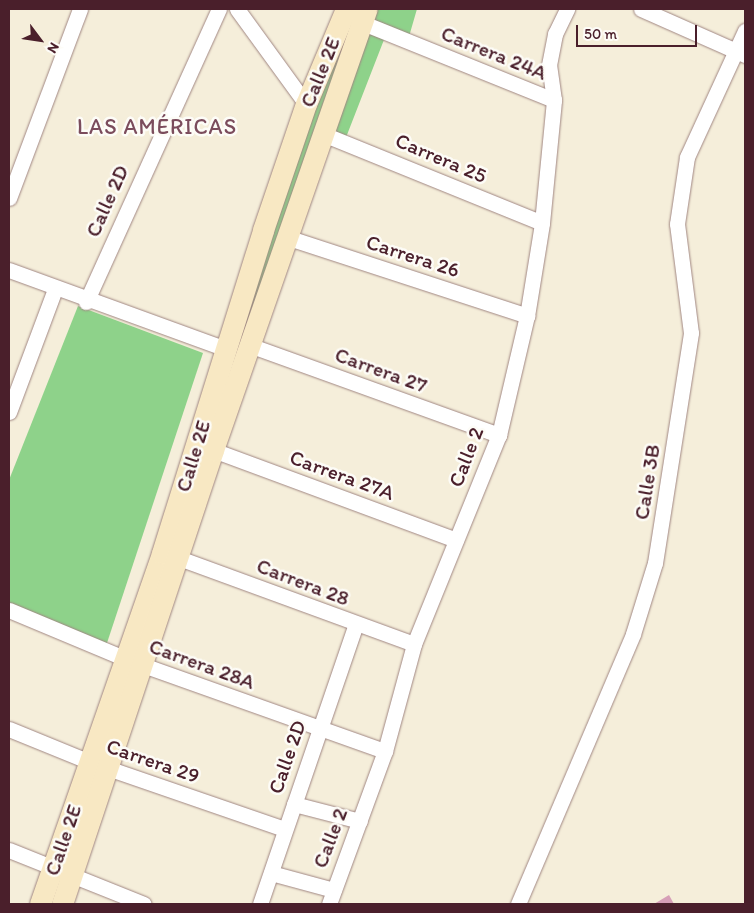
<!DOCTYPE html>
<html>
<head>
<meta charset="utf-8">
<style>
	body { margin:0 }
	#map { position:relative; width:754px; height:913px; overflow:hidden; background:#f5eeda; font-family:Itim,sans-serif }
	div>[style] { position:absolute }
	[style*='--x'] { left:calc(var(--x)*1px); top:calc(var(--y)*1px); width:calc(var(--w)*1px); rotate:calc(var(--a)*1deg) }
	.green>* { inset:0; background:#8ed28a }
	.building>* { inset:0; background:#d69fb7 }
	.roads { filter:drop-shadow(0 0 1px #a08682) drop-shadow(0 0 1px #a08682) }
	.street>* { height:15px; margin:-7.5px; padding:0 7.5px; transform-origin:7.5px; border-radius:7.5px; background:#fff }
	.secondary>* { height:21px; margin:-10.5px; padding:0 10.5px; transform-origin:10.5px; border-radius:10.5px; background:#f8e8c3 }
	span { translate:-50% -50%; white-space:nowrap; text-align:center; line-height:1.15; -webkit-text-stroke:5px #fdfcf7; paint-order:stroke }
	.street-label { font-size:21px; color:#4a1f2b }
	.neighbourhood-label { font-size:22px; color:#7b4c5c; letter-spacing:1px }
	.frame { position:absolute; inset:0; border:10px solid #4a1f2b; pointer-events:none }
	.north { position:absolute; left:15px; top:15px; width:50px; height:50px; -webkit-text-stroke:4px #fdfcf7; paint-order:stroke; rotate:121deg; font-size:14px; font-weight:700; line-height:20px; text-align:center; color:#4a1f2b }
	.north::after { content:''; display:block; margin:auto; width:18px; height:22px; background:#4a1f2b; clip-path:polygon(50% 0,100% 100%,50% 72%,0 100%) }
	.scale { position:absolute; left:576px; top:25px; width:121px; height:22px; box-sizing:border-box; border:2px solid #4a1f2b; border-top:0; padding-left:6px; font-size:15px; line-height:18px; white-space:nowrap; color:#4a1f2b; -webkit-text-stroke:4px #fdfcf7; paint-order:stroke }
</style>
</head>
<body>
<div id="map">
	<div class="green">
		<div style="clip-path:polygon(347px 9px,417px 9px,408px 40px,387px 32px,345px 140px,320px 131px,59px 904px,41px 904px)"></div>
		<div style="clip-path:polygon(78px 306px,203px 353px,105px 649px,9px 605px,9px 480px)"></div>
	</div>
	<div class="building">
		<div style="clip-path:polygon(669px 895px,674px 904px,654px 904px)"></div>
	</div>
	<div class="roads">
		<div class="street">
			<div style="--x:237;--y:9;--w:117;--a:54"></div>
			<div style="--x:641;--y:9;--w:114;--a:23.9"></div>
			<div style="--x:363;--y:23;--w:206;--a:22"></div>
			<div style="--x:323;--y:134;--w:236;--a:22.1"></div>
			<div style="--x:9;--y:198;--w:202;--a:-69.4"></div>
			<div style="--x:286;--y:237;--w:254;--a:18.1"></div>
			<div style="--x:9;--y:270;--w:231;--a:20"></div>
			<div style="--x:86;--y:302;--w:322;--a:-65.6"></div>
			<div style="--x:249;--y:345;--w:266;--a:19.8"></div>
			<div style="--x:9;--y:412;--w:131;--a:-69.5"></div>
			<div style="--x:213;--y:450;--w:259;--a:20.3"></div>
			<div style="--x:179;--y:558;--w:250;--a:20.1"></div>
			<div style="--x:9;--y:610;--w:127;--a:22.7"></div>
			<div style="--x:126;--y:659;--w:275;--a:19.6"></div>
			<div style="--x:9;--y:729;--w:87;--a:22.2"></div>
			<div style="--x:90;--y:762;--w:206;--a:19"></div>
			<div style="--x:294;--y:804;--w:68;--a:14.4"></div>
			<div style="--x:9;--y:850;--w:145;--a:21.8"></div>
			<div style="--x:271;--y:873;--w:65;--a:15.1"></div>
			<div style="--x:260;--y:904;--w:296;--a:-71.1"></div>
			<div style="--x:329;--y:904;--w:163;--a:-69.9"></div>
			<div style="--x:385;--y:751;--w:111;--a:-74.8"></div>
			<div style="--x:414;--y:644;--w:226;--a:-67.9"></div>
			<div style="--x:499;--y:435;--w:122;--a:-76.8"></div>
			<div style="--x:527;--y:316;--w:94;--a:-80.8"></div>
			<div style="--x:542;--y:223;--w:124;--a:-84.4"></div>
			<div style="--x:554;--y:100;--w:35;--a:-98"></div>
			<div style="--x:549;--y:65;--w:32;--a:-79"></div>
			<div style="--x:555;--y:34;--w:28;--a:-64"></div>
			<div style="--x:518;--y:904;--w:293;--a:-66.9"></div>
			<div style="--x:633;--y:634;--w:74;--a:-72.8"></div>
			<div style="--x:655;--y:563;--w:233;--a:-81.1"></div>
			<div style="--x:691;--y:333;--w:110;--a:-97.3"></div>
			<div style="--x:677;--y:224;--w:68;--a:-81.5"></div>
			<div style="--x:687;--y:157;--w:139;--a:-65.3"></div>
		</div>
		<div class="secondary">
			<div style="--x:40;--y:904;--w:372;--a:-70.8"></div>
			<div style="--x:162;--y:553;--w:338;--a:-72.6"></div>
			<div style="--x:263;--y:230;--w:133;--a:-71.2"></div>
			<div style="--x:306;--y:104;--w:103;--a:-67.2"></div>
			<div style="--x:62;--y:904;--w:478;--a:-71.6"></div>
			<div style="--x:213;--y:450;--w:467;--a:-70.8"></div>
		</div>
	</div>
	<div class="street-label">
		<span style="left:494px;top:53px;rotate:22deg">Carrera 24A</span>
		<span style="left:320px;top:72px;rotate:-68deg">Calle 2E</span>
		<span style="left:441px;top:158px;rotate:23deg">Carrera 25</span>
		<span style="left:107px;top:201px;rotate:-66deg">Calle 2D</span>
		<span style="left:413px;top:256px;rotate:18deg">Carrera 26</span>
		<span style="left:381px;top:370px;rotate:20deg">Carrera 27</span>
		<span style="left:193px;top:456px;rotate:-73deg">Calle 2E</span>
		<span style="left:466px;top:457px;rotate:-69deg">Calle 2</span>
		<span style="left:342px;top:475px;rotate:20deg">Carrera 27A</span>
		<span style="left:647px;top:482px;rotate:-81deg">Calle 3B</span>
		<span style="left:303px;top:582px;rotate:21deg">Carrera 28</span>
		<span style="left:202px;top:664px;rotate:20deg">Carrera 28A</span>
		<span style="left:287px;top:757px;rotate:-71deg">Calle 2D</span>
		<span style="left:153px;top:761px;rotate:19deg">Carrera 29</span>
		<span style="left:330px;top:838px;rotate:-69deg">Calle 2</span>
		<span style="left:63px;top:840px;rotate:-71deg">Calle 2E</span>
	</div>
	<div class="neighbourhood-label">
		<span style="left:157px;top:127px">LAS AMÉRICAS</span>
	</div>
	<div class="frame"></div>
	<div class="north">N</div>
	<div class="scale">50 m</div>
</div>
</body>
</html>
